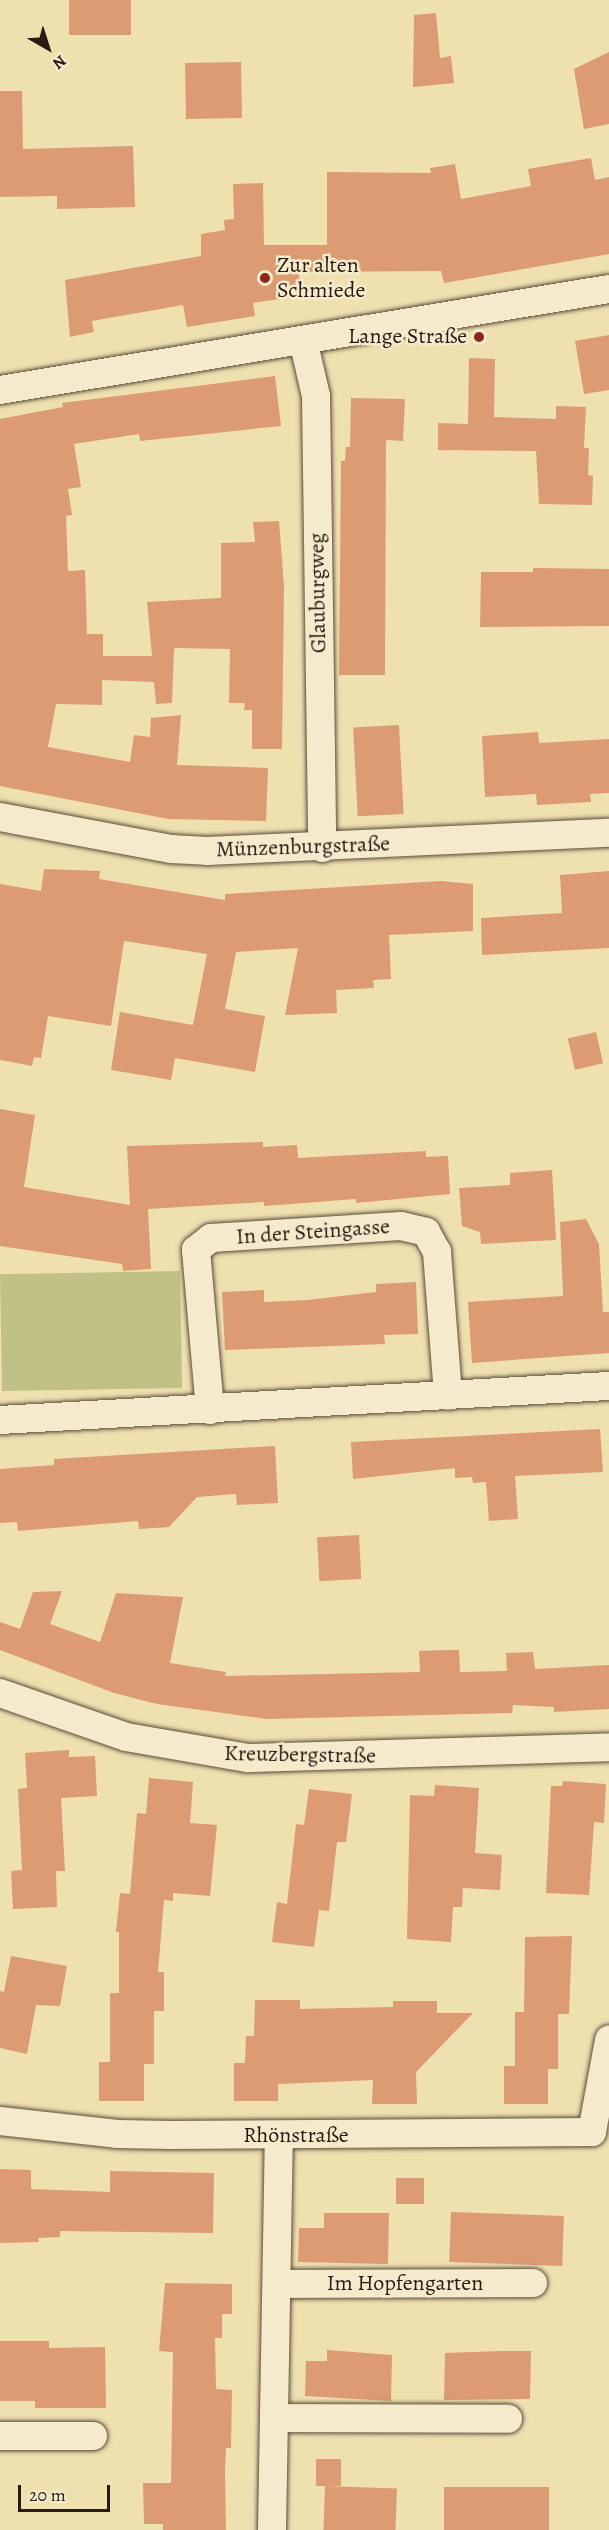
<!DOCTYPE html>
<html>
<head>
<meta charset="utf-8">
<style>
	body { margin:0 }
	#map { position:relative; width:609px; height:2530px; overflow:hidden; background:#efe0b0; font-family:Alegreya,serif }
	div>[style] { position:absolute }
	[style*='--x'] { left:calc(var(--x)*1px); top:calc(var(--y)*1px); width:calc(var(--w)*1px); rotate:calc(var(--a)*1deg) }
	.green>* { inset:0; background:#c0c087; transform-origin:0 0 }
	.building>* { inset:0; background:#dc9b72; transform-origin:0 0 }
	.roads { filter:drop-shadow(0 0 2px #5a4c3b) drop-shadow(0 0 2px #5a4c3b) }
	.minor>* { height:28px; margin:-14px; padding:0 14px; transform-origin:14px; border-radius:14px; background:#f5ebcc }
	.dots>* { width:16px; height:16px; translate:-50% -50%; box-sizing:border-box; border:3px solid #f5ebcc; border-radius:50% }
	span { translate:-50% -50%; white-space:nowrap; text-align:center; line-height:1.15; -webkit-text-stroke:5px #f5ebcc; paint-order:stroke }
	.poi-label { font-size:22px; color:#291b14 }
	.left { translate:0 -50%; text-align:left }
	.right { translate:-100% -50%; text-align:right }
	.street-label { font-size:22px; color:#291b14 }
	.north { position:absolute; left:18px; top:18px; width:60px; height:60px; -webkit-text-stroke:4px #f5ebcc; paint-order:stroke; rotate:141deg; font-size:16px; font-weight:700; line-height:24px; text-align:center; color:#291b14 }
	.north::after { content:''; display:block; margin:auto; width:21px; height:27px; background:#291b14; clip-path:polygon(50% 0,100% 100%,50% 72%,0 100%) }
	.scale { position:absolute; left:18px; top:2485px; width:92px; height:27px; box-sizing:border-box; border:3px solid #291b14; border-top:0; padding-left:8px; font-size:18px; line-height:21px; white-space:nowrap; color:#291b14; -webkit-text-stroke:4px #f5ebcc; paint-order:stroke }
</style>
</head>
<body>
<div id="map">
	<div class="green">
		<div style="left:180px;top:1271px;width:117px;height:180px;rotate:89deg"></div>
	</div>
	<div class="building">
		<div style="left:69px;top:0;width:62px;height:35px"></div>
		<div style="clip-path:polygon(436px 13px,440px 58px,451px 56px,454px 83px,413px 87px,414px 15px)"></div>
		<div style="clip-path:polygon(609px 52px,609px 124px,584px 129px,574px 69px)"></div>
		<div style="left:241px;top:62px;width:56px;height:56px;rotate:89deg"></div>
		<div style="clip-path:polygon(0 91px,22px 91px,23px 149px,133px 146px,135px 207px,57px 209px,57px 196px,0 197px)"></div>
		<div style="clip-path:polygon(591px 158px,595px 180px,609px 177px,609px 254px,444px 283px,441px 271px,299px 272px,300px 296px,253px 303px,255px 316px,187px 327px,183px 305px,92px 321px,94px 332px,70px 337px,65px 280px,201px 256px,201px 234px,225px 230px,224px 220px,234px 219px,233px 184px,263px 183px,264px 245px,327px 245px,327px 172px,431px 173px,430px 168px,455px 164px,461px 199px,531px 186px,528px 169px)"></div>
		<div style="clip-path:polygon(609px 335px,609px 390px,584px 394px,575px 341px)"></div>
		<div style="clip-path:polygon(469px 358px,495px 359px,494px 417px,556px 419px,556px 406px,586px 407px,584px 448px,589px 448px,588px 475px,593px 476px,592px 505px,539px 504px,536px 451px,438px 450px,438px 423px,468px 424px)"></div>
		<div style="clip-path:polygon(275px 376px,281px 426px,140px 441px,139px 434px,74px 444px,81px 487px,68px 489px,72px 515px,66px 516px,68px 571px,85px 570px,87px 634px,103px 634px,103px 656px,152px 656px,147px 602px,221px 598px,221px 543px,255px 542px,253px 522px,279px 521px,284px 586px,282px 749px,252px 749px,252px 710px,244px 710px,245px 703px,229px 703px,230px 649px,174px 648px,172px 703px,156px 704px,154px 682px,102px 680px,102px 705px,56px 704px,48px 747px,130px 762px,134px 735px,150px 737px,151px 718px,181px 715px,177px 765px,268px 768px,266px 821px,168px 819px,0 786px,0 419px,63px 407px,62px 403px)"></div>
		<div style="clip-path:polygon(351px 398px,405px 399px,403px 441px,386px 440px,385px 675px,339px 675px,341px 461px,345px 461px,346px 447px,350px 447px)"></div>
		<div style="clip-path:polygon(533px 568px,609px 569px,609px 626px,480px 627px,481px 572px,533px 572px)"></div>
		<div style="left:399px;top:725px;width:89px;height:46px;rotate:87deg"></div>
		<div style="clip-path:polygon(538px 732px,539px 743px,609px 739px,609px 793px,590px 794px,591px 802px,537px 805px,536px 794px,485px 797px,482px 736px)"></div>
		<div style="clip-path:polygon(44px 869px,100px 871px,99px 879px,225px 900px,225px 894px,441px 881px,473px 884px,473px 931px,389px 935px,391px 979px,373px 980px,374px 988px,336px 990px,337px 1013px,285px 1015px,298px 948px,236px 952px,225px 1009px,265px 1016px,255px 1072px,175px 1058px,171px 1080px,111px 1070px,120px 1012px,193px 1025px,207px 954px,124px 941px,111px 1026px,48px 1016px,41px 1058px,34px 1057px,32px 1066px,0 1060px,0 884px,41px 891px)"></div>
		<div style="clip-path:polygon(609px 871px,609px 948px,482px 955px,481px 918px,562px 913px,560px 875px)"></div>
		<div style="left:596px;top:1032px;width:32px;height:29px;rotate:77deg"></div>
		<div style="clip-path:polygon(0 1109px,35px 1115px,24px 1187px,130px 1205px,127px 1146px,263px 1142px,263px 1147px,297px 1145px,298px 1158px,426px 1151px,426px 1157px,448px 1156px,450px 1194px,356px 1203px,356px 1199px,264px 1206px,264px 1202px,148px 1209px,151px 1269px,123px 1271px,122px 1264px,0 1246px)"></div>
		<div style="clip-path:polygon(552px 1170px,556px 1240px,481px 1244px,480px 1232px,462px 1226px,459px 1188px,510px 1185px,510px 1173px)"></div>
		<div style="clip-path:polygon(586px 1219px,599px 1244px,603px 1312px,609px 1312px,609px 1353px,472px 1363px,468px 1302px,563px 1296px,560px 1222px)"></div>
		<div style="clip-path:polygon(416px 1282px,418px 1334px,384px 1335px,385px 1344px,225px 1350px,222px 1292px,264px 1290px,264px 1302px,307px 1300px,376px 1292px,376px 1284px)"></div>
		<div style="clip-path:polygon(600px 1429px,603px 1472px,515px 1476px,518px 1519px,489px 1521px,486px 1482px,473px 1483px,472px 1477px,455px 1478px,455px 1468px,353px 1479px,351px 1442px)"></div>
		<div style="clip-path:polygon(275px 1446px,278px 1503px,237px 1505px,236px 1494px,197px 1497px,169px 1527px,139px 1529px,138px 1521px,18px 1531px,17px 1522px,0 1523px,0 1469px,54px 1465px,54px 1459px)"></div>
		<div style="left:359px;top:1535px;width:44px;height:42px;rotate:87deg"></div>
		<div style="clip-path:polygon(62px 1591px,50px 1624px,100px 1642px,116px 1593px,183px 1597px,170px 1663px,226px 1672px,225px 1676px,420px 1672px,419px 1651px,444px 1650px,459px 1650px,460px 1672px,507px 1671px,506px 1653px,533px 1652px,535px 1669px,609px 1665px,609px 1709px,554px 1712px,554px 1707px,513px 1705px,512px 1713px,266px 1719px,157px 1704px,114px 1693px,0 1650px,0 1622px,20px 1629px,33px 1592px)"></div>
		<div style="clip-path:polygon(69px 1750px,69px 1757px,95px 1756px,97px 1796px,61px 1798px,65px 1871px,56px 1871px,57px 1907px,13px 1909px,11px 1871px,22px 1870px,18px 1789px,27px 1788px,25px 1753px)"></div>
		<div style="clip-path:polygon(149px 1778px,193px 1782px,190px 1823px,217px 1825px,210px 1896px,173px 1893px,173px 1901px,164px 1900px,158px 1972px,164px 1972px,164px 2011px,154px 2011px,154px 2064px,144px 2064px,144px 2101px,99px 2101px,99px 2062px,110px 2062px,110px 1993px,119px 1993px,119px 1932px,116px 1932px,120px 1893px,130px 1894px,137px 1813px,146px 1814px)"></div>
		<div style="clip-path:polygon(563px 1781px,606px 1784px,604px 1823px,594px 1822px,589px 1895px,546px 1893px,551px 1786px,562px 1786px)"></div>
		<div style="clip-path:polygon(435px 1785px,479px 1788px,475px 1853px,502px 1855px,500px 1890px,463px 1888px,462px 1907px,453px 1907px,451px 1942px,407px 1939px,410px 1795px,434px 1796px)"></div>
		<div style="clip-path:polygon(309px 1789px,352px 1794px,346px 1842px,337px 1842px,329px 1911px,319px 1910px,314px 1947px,272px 1942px,277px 1902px,287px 1904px,296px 1824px,304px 1825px)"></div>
		<div style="clip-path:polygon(572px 1936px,569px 2014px,558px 2014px,558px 2069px,548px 2069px,548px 2104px,504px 2104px,504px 2066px,515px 2066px,515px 2012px,524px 2012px,525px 1937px)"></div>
		<div style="clip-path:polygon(11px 1956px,67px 1966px,60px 2006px,36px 2005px,27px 2054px,0 2048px,0 1991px,4px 1992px)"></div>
		<div style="clip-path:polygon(255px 2000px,300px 2000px,300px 2009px,393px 2007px,393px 2001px,437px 2001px,437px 2013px,473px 2013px,416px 2072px,417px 2104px,372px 2104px,373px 2080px,278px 2084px,278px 2101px,234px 2101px,234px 2063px,245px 2063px,246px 2036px,254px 2036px)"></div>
		<div style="clip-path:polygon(0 2169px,31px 2170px,31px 2189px,110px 2192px,110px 2171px,214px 2173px,213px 2233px,60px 2231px,60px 2237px,38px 2238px,39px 2242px,0 2243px)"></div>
		<div style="left:396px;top:2178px;width:28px;height:26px"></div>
		<div style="left:451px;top:2212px;width:113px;height:50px;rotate:2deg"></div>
		<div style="clip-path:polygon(324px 2213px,389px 2213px,388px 2264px,298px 2262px,299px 2228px,324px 2228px)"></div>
		<div style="clip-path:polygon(165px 2283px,232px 2284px,232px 2314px,222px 2314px,222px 2338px,215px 2338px,216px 2389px,232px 2390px,231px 2448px,226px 2448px,225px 2471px,226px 2530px,163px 2530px,163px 2524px,144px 2524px,143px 2483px,171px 2483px,173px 2352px,159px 2351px)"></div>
		<div style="clip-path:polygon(0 2341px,49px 2341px,49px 2348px,105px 2347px,106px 2408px,35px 2408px,35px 2401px,0 2401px)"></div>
		<div style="clip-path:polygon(327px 2350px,392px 2355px,391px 2401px,305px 2396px,306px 2361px,327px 2361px)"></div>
		<div style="clip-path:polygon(501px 2351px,531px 2351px,530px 2399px,444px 2400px,445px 2353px)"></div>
		<div style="left:316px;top:2459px;width:25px;height:27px"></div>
		<div style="left:325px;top:2486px;width:72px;height:44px;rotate:2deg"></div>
		<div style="left:549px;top:2487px;width:43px;height:105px;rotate:90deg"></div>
	</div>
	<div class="roads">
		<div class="minor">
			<div style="--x:303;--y:340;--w:57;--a:76.9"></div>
			<div style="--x:316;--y:396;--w:452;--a:89.2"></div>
			<div style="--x:0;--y:390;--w:617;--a:-9.42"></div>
			<div style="--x:0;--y:817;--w:174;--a:10.6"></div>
			<div style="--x:171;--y:849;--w:36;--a:3"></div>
			<div style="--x:207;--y:851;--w:402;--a:-2.6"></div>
			<div style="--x:210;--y:1410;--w:161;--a:-95"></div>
			<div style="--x:196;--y:1250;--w:19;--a:-39"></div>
			<div style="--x:211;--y:1238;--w:190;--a:-3.6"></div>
			<div style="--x:401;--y:1226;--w:26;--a:13"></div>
			<div style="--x:426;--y:1232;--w:23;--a:61"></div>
			<div style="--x:437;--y:1252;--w:144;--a:85.6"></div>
			<div style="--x:0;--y:1420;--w:610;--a:-3.2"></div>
			<div style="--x:0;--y:1693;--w:133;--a:19.2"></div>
			<div style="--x:126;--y:1737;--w:124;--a:9.8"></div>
			<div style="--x:248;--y:1758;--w:361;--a:-1.7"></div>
			<div style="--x:0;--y:2121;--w:118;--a:6.3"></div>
			<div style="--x:117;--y:2134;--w:54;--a:1.1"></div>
			<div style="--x:171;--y:2135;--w:421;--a:-0.4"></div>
			<div style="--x:592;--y:2132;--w:94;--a:-79.5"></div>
			<div style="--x:277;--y:2284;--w:256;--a:-0.2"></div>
			<div style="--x:274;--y:2418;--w:234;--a:0.2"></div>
			<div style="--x:0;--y:2436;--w:93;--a:0"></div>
			<div style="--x:272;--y:2530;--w:393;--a:-89"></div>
		</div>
	</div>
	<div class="dots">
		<div style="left:265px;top:278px;background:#8f2418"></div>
		<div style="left:479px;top:337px;background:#8f2418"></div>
	</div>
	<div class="poi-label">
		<span class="left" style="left:277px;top:278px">Zur alten<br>Schmiede</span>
		<span class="right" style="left:467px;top:337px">Lange Straße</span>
	</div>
	<div class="street-label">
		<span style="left:318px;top:593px;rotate:-91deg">Glauburgweg</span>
		<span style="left:303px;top:847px;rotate:-2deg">Münzenburgstraße</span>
		<span style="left:313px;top:1232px;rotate:-4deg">In der Steingasse</span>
		<span style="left:300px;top:1755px;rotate:1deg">Kreuzbergstraße</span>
		<span style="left:296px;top:2136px">Rhönstraße</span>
		<span style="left:405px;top:2284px">Im Hopfengarten</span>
	</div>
	<div class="north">N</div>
	<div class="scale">20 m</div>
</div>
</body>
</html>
